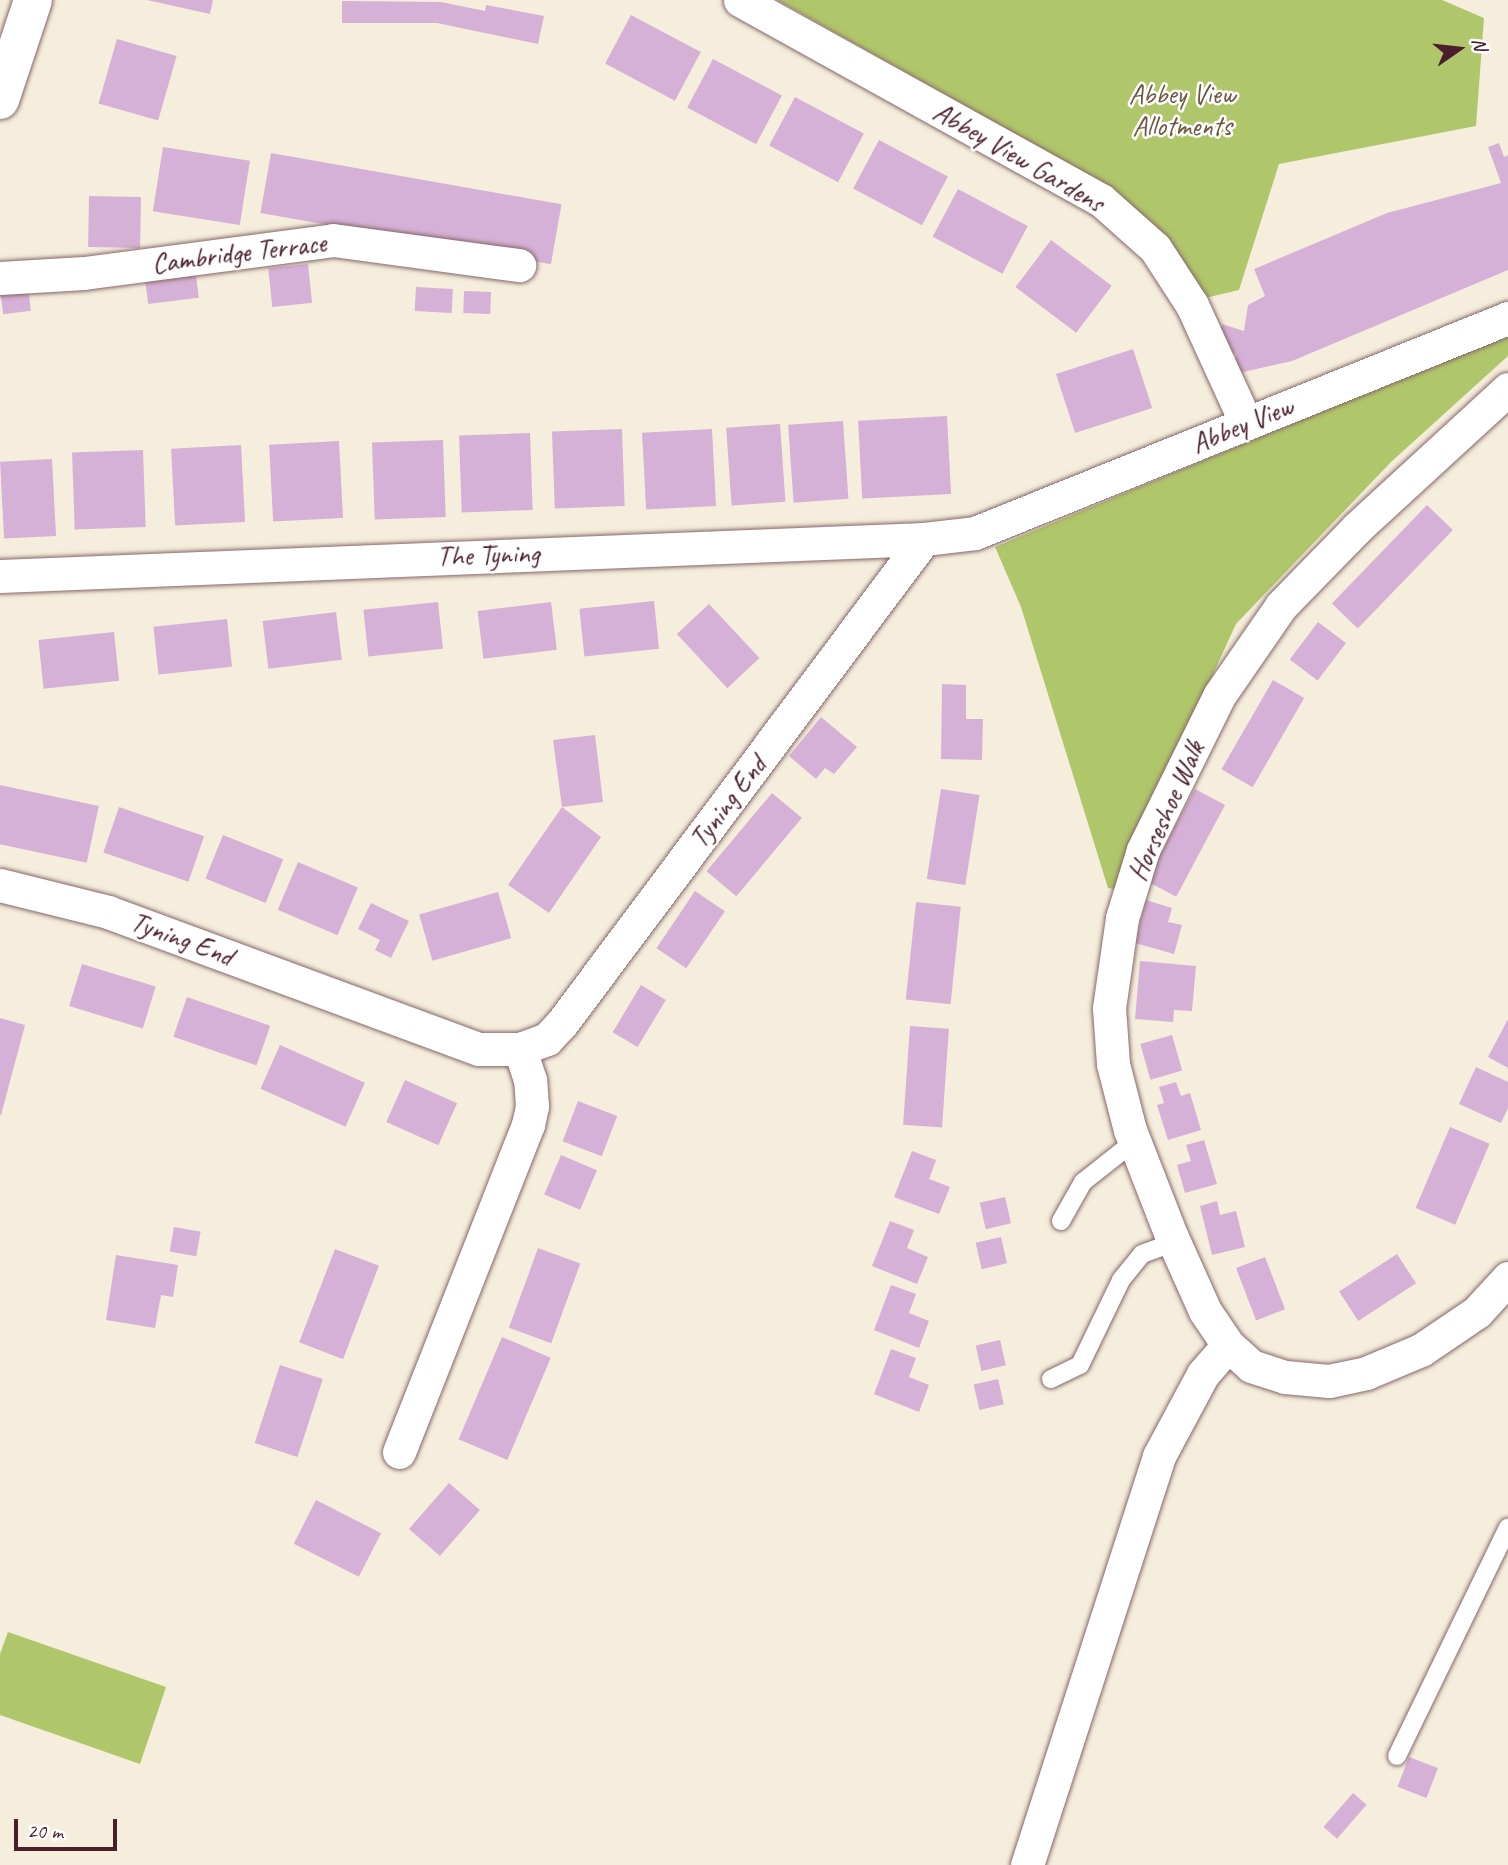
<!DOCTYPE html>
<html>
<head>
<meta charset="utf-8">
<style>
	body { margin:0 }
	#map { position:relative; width:1508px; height:1865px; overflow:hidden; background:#f5eedc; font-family:Caveat,sans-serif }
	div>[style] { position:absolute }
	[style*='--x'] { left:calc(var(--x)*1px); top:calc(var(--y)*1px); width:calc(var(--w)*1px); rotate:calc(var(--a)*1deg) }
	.green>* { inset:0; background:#b0c66a }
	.building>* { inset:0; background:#d6b1d7; transform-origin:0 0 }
	.roads { filter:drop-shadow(0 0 2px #866769) drop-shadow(0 0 2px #866769) }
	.service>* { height:18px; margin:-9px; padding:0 9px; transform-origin:9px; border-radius:9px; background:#fff }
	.minor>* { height:33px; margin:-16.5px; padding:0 16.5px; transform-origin:16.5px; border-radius:16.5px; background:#fff }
	.tertiary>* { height:38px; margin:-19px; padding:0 19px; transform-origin:19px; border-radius:19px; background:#fff }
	span { translate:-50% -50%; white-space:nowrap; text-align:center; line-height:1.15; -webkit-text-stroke:5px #fff; paint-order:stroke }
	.park-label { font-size:28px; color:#6e5941 }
	.street-label { font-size:28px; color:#4a1f2b }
	.north { position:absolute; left:1424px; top:14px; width:70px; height:70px; -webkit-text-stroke:5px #fff; paint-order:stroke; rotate:76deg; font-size:19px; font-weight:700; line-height:28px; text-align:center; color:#4a1f2b }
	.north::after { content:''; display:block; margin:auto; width:24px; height:32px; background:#4a1f2b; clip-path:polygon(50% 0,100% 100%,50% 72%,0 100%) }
	.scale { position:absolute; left:14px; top:1819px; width:103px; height:32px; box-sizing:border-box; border:4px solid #4a1f2b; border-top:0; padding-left:9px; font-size:21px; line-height:24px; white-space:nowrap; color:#4a1f2b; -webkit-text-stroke:5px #fff; paint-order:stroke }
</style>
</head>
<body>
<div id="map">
	<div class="green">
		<div style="clip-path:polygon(777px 0,1442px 0,1484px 18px,1476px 126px,1279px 164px,1239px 290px,1205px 298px,1080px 170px)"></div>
		<div style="clip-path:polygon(1508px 334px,1508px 356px,1391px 462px,1236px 624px,1114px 889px,1108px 888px,1021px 607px,995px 547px)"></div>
		<div style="clip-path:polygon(8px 1632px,166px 1687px,140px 1764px,0 1715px,0 1654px)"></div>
	</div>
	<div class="building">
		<div style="clip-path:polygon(147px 0,213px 0,210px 14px)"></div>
		<div style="clip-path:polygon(342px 1px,441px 2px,485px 11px,486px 5px,544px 16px,538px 44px,437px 23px,342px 23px)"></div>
		<div style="left:631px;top:15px;width:79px;height:55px;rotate:28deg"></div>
		<div style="left:117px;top:39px;width:62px;height:67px;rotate:16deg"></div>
		<div style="left:713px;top:59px;width:78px;height:55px;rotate:28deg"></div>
		<div style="left:795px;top:97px;width:78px;height:55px;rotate:28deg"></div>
		<div style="left:879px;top:140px;width:78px;height:55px;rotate:28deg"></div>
		<div style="clip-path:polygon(1499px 143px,1504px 157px,1508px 155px,1508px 270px,1292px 361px,1234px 374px,1236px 354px,1213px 351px,1222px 324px,1244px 331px,1248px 305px,1265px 296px,1254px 269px,1387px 213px,1501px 183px,1488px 147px)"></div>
		<div style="left:163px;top:147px;width:88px;height:65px;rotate:9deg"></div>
		<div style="left:271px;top:153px;width:295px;height:61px;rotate:10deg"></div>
		<div style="left:958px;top:189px;width:79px;height:54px;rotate:28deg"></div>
		<div style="left:89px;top:196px;width:52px;height:51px;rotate:1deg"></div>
		<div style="left:1051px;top:240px;width:76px;height:59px;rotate:37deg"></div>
		<div style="left:308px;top:264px;width:39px;height:40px;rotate:84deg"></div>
		<div style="left:196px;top:275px;width:23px;height:51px;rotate:83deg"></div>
		<div style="left:28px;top:287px;width:24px;height:28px;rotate:83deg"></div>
		<div style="left:416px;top:287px;width:37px;height:24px;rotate:3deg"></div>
		<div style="left:464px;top:291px;width:27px;height:22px;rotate:2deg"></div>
		<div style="left:1133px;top:349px;width:62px;height:81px;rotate:72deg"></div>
		<div style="left:947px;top:416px;width:78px;height:89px;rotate:87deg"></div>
		<div style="left:843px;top:421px;width:78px;height:55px;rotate:86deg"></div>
		<div style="left:780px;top:424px;width:78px;height:54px;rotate:86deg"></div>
		<div style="left:622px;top:429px;width:77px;height:70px;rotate:88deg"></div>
		<div style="left:712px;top:429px;width:77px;height:70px;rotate:87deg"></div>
		<div style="left:530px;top:433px;width:77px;height:71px;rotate:88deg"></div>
		<div style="left:443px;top:440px;width:77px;height:71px;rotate:88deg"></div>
		<div style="left:339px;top:441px;width:77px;height:70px;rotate:87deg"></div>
		<div style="left:241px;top:445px;width:77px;height:70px;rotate:87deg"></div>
		<div style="left:143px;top:450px;width:77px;height:71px;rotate:88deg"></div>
		<div style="left:52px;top:459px;width:77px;height:52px;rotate:87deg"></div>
		<div style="left:1427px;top:505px;width:36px;height:137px;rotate:44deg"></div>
		<div style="left:654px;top:601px;width:48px;height:75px;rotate:84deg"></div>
		<div style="left:438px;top:602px;width:47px;height:75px;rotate:84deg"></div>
		<div style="left:551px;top:602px;width:48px;height:74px;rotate:83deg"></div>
		<div style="left:709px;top:604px;width:74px;height:44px;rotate:47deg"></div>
		<div style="left:336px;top:612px;width:48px;height:74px;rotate:83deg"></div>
		<div style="left:227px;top:619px;width:48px;height:74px;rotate:84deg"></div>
		<div style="left:1318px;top:622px;width:35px;height:47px;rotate:37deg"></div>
		<div style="left:114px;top:632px;width:49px;height:76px;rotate:84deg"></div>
		<div style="left:1273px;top:680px;width:36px;height:103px;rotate:30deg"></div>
		<div style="clip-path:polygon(942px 684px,966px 685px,966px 719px,983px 719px,982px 760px,941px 759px)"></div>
		<div style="clip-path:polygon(821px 717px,857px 747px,834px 774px,825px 768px,816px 779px,789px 756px)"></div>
		<div style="clip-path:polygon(595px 735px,603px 802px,562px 807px,601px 837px,549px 913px,508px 885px,562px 807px,553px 740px)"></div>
		<div style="left:0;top:785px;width:101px;height:58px;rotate:12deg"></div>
		<div style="left:941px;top:789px;width:39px;height:91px;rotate:9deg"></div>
		<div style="left:1195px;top:789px;width:34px;height:104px;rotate:28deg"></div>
		<div style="left:772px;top:793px;width:39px;height:102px;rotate:40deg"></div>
		<div style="left:119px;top:807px;width:90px;height:48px;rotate:19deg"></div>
		<div style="left:223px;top:835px;width:65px;height:47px;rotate:22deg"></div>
		<div style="left:298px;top:862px;width:65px;height:52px;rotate:23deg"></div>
		<div style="left:695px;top:891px;width:36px;height:69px;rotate:34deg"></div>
		<div style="left:498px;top:892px;width:48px;height:82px;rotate:74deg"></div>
		<div style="clip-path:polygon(1146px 900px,1172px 908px,1168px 922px,1182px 925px,1174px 954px,1135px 943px)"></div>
		<div style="left:916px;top:902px;width:45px;height:98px;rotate:6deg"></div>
		<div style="clip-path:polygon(371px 903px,409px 921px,391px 958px,375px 950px,380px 940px,358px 929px)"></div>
		<div style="clip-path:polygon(1140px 961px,1196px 966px,1192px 1011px,1174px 1010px,1173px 1022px,1135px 1019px)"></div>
		<div style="left:82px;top:964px;width:77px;height:44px;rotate:17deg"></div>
		<div style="left:641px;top:985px;width:29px;height:55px;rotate:31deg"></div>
		<div style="left:187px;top:997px;width:88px;height:42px;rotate:19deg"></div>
		<div style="clip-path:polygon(0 1018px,25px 1025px,1px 1115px,0 1115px)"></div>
		<div style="clip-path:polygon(1508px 1019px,1508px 1068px,1488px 1057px)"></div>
		<div style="left:910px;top:1026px;width:39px;height:99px;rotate:4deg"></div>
		<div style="left:1172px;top:1035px;width:37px;height:33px;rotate:74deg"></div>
		<div style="left:280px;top:1045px;width:93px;height:48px;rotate:24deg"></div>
		<div style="clip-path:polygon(1476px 1067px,1508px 1082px,1508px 1108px,1501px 1123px,1459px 1104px)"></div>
		<div style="left:405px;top:1080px;width:57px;height:46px;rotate:24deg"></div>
		<div style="clip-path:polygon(1176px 1082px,1181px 1096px,1190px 1093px,1201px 1130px,1168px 1140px,1157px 1105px,1164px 1103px,1159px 1087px)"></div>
		<div style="left:578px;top:1101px;width:42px;height:43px;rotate:21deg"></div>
		<div style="left:1450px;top:1127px;width:43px;height:88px;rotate:23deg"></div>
		<div style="clip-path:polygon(1204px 1140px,1217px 1184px,1185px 1193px,1177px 1165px,1191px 1161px,1186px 1145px)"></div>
		<div style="clip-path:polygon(912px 1151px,936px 1160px,929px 1179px,950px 1187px,939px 1214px,894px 1197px)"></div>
		<div style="left:561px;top:1155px;width:39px;height:43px;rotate:23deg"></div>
		<div style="left:1005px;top:1197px;width:27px;height:26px;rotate:77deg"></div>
		<div style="clip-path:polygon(1217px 1201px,1220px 1215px,1236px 1211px,1245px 1247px,1212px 1255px,1200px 1206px)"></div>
		<div style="clip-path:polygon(890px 1221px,914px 1230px,907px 1248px,928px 1257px,917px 1284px,872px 1266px)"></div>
		<div style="left:174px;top:1227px;width:27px;height:25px;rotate:10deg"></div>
		<div style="left:1001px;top:1237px;width:27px;height:26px;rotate:77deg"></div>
		<div style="left:538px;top:1248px;width:45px;height:85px;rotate:20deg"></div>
		<div style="left:335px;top:1249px;width:47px;height:100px;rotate:21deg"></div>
		<div style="left:1397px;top:1254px;width:35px;height:69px;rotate:57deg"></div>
		<div style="clip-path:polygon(116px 1255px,178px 1265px,173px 1297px,161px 1295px,155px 1328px,106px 1320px)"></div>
		<div style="left:1265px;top:1257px;width:56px;height:31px;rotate:69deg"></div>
		<div style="clip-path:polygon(891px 1285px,916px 1294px,909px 1313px,929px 1321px,919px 1348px,874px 1330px)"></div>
		<div style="left:502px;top:1337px;width:53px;height:111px;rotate:23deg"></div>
		<div style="left:1000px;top:1340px;width:26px;height:25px;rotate:77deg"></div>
		<div style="clip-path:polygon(891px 1349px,916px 1358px,909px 1377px,929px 1385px,919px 1412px,874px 1394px)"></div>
		<div style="left:280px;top:1365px;width:45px;height:82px;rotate:18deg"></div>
		<div style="left:998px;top:1379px;width:26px;height:25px;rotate:77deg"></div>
		<div style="left:449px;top:1483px;width:41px;height:61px;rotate:41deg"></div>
		<div style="left:316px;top:1500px;width:73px;height:49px;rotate:27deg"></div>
		<div style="left:1409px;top:1757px;width:31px;height:32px;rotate:21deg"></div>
		<div style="left:1353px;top:1793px;width:18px;height:45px;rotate:41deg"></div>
	</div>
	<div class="roads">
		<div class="service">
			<div style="--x:1061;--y:1221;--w:45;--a:-60.6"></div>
			<div style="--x:1083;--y:1182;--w:66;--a:-38.3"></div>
			<div style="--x:1051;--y:1379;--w:32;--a:-26"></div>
			<div style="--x:1080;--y:1365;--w:94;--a:-64.2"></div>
			<div style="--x:1121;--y:1280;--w:33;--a:-51"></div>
			<div style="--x:1142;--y:1254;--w:35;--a:-20"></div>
			<div style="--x:1397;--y:1756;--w:254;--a:-64.1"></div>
		</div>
		<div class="minor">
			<div style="--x:740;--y:0;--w:413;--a:29"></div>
			<div style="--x:1101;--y:200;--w:72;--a:41.6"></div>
			<div style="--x:1155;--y:248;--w:68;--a:57"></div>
			<div style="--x:1192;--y:305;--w:130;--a:65.4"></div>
			<div style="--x:0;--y:278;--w:84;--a:-3.4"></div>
			<div style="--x:84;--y:273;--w:251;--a:-7.5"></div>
			<div style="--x:333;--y:240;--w:188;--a:7.7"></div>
			<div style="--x:1508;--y:389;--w:205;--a:137.4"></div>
			<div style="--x:1357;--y:528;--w:109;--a:134.3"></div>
			<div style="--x:1281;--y:606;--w:109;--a:124.6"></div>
			<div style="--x:1219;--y:696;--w:172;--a:116.3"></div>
			<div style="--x:1143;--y:850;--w:71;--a:107.2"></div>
			<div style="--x:1122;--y:918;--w:91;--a:98.2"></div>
			<div style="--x:1109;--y:1008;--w:56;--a:85.9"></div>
			<div style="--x:1113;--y:1064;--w:68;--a:75.6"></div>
			<div style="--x:1130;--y:1130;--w:113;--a:68.7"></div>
			<div style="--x:1171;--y:1235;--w:83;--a:65.9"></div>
			<div style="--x:1205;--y:1311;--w:41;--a:55.9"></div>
			<div style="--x:1228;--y:1345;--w:31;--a:42"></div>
			<div style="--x:1251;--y:1366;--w:36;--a:18"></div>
			<div style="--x:1285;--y:1377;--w:44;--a:5.2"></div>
			<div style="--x:1329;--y:1381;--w:38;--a:-12"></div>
			<div style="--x:1366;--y:1373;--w:60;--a:-22.7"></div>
			<div style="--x:1421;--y:1350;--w:68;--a:-34.2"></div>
			<div style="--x:1477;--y:1312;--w:46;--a:-47.6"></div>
			<div style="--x:0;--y:576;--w:925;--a:-2.29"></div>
			<div style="--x:924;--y:539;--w:51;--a:-6.7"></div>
			<div style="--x:975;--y:533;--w:575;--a:-21.97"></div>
			<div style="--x:0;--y:885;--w:111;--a:14"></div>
			<div style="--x:108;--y:912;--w:395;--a:20.3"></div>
			<div style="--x:479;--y:1049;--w:41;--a:0"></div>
			<div style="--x:520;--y:1049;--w:29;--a:-20"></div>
			<div style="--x:547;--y:1039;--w:22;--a:-47"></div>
			<div style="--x:562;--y:1023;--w:604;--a:-53.21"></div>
			<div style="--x:399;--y:1452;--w:352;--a:-68.5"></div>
			<div style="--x:528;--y:1125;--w:19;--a:-78"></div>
			<div style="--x:532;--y:1106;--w:26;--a:-94"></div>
			<div style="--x:530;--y:1080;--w:33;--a:-108"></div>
			<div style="--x:1027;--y:1865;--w:430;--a:-72.1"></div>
			<div style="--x:1159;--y:1456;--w:93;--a:-61.8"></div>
			<div style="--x:1203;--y:1374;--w:38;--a:-49"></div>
		</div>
		<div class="tertiary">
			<div style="--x:0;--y:100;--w:105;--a:-71.7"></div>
		</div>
	</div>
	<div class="park-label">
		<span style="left:1182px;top:110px">Abbey View<br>Allotments</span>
	</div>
	<div class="street-label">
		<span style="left:1019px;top:157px;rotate:30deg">Abbey View Gardens</span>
		<span style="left:239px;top:253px;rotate:-7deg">Cambridge Terrace</span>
		<span style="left:1242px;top:425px;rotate:-22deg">Abbey View</span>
		<span style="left:488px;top:555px;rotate:-2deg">The Tyning</span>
		<span style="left:728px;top:802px;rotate:-53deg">Tyning End</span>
		<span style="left:1166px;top:811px;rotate:-66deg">Horseshoe Walk</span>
		<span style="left:182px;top:939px;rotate:20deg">Tyning End</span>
	</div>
	<div class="north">N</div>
	<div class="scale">20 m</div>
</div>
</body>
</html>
